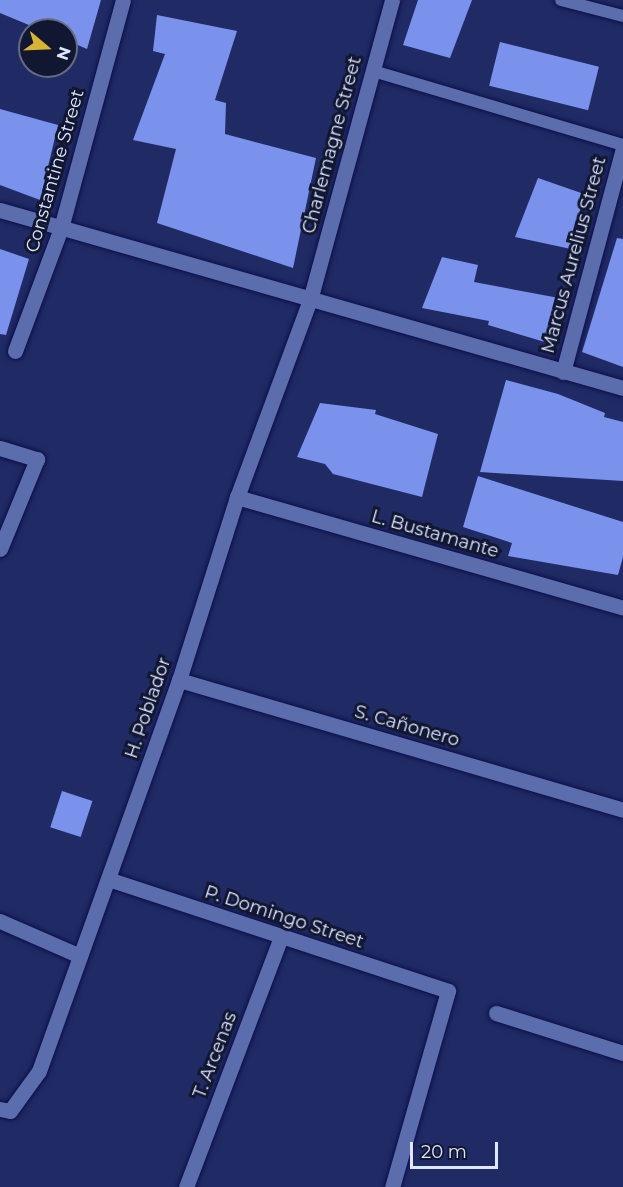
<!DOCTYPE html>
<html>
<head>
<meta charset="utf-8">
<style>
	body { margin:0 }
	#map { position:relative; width:623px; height:1187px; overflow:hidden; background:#202b65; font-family:Montserrat,sans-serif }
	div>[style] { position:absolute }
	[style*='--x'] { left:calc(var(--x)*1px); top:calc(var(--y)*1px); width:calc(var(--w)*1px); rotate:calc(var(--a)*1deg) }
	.building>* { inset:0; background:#7b92ec; transform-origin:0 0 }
	.roads { filter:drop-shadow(0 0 2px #0c0f48) drop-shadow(0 0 2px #0c0f48) }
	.lane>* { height:12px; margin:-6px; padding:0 6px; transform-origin:6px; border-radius:6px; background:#5c6dad }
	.street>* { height:15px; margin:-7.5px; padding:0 7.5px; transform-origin:7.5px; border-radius:7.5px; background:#5c6dad }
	span { translate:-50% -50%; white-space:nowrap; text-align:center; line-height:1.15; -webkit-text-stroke:6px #111731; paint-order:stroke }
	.street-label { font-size:18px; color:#e0e7fd }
	.north { position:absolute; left:18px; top:18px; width:60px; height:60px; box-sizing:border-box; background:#111731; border:2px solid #646a83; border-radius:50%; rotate:109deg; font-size:16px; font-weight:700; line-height:24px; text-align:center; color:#e0e7fd }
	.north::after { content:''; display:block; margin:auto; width:21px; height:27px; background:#d9b334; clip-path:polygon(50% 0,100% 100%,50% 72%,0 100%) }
	.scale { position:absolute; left:410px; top:1142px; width:88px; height:27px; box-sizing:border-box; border:3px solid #e0e7fd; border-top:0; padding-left:8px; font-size:18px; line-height:21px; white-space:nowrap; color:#e0e7fd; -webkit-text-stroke:4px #111731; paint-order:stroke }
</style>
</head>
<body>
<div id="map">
	<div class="building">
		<div style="clip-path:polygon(0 0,101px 0,87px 49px,66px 40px,66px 30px,41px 30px,0 13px)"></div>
		<div style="clip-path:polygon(418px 0,472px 0,450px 58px,403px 45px)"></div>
		<div style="clip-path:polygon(157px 15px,237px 31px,215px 100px,226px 103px,225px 134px,316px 158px,293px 268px,157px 223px,176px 149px,133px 140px,165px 54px,153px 51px)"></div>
		<div style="left:500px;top:42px;width:102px;height:45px;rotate:14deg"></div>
		<div style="clip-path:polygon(0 109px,58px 125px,40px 200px,0 185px)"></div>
		<div style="clip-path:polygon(538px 178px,584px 194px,571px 249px,515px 237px)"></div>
		<div style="clip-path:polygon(617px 238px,623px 239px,623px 367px,582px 352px)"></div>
		<div style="clip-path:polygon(0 249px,29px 259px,6px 335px,0 334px)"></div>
		<div style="clip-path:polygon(442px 257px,478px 265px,474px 282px,559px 298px,548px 343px,488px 325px,489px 321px,422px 308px)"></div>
		<div style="clip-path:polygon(506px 380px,558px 394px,605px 413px,604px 417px,623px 422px,623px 481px,480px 472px)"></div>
		<div style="clip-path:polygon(320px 403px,376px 410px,375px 414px,438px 434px,422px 497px,333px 474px,325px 464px,297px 457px)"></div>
		<div style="clip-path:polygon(478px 476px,623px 522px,623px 557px,618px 575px,508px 556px,512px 543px,463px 527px)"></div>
		<div style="left:62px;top:791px;width:32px;height:38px;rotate:18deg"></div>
	</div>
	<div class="roads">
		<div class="lane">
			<div style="--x:561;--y:0;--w:64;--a:14.5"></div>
			<div style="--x:373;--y:71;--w:261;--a:16.5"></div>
		</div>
		<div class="street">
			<div style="--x:0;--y:210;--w:648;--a:15.95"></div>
			<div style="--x:15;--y:351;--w:131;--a:-69.5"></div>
			<div style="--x:61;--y:228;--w:236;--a:-74.8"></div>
			<div style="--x:563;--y:372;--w:232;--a:-75"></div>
			<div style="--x:0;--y:448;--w:39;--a:17"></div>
			<div style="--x:37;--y:459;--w:97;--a:112.3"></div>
			<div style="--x:237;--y:497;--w:402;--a:16"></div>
			<div style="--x:179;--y:680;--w:463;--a:16.3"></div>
			<div style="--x:108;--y:879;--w:358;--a:18.2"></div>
			<div style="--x:448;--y:991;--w:204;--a:105.9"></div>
			<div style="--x:0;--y:921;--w:87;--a:23.6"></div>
			<div style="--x:496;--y:1013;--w:133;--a:17.5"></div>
			<div style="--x:0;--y:1109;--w:10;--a:11"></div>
			<div style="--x:10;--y:1111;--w:49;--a:-54.1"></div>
			<div style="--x:39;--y:1071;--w:415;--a:-70.3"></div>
			<div style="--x:179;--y:680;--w:192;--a:-72.4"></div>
			<div style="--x:237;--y:497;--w:210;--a:-69.7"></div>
			<div style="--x:310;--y:300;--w:311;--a:-74.7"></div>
			<div style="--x:186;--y:1187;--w:267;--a:-69.2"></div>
		</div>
	</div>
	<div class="street-label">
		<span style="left:332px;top:145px;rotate:-75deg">Charlemagne Street</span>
		<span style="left:55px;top:171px;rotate:-74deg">Constantine Street</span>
		<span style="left:574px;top:255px;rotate:-75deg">Marcus Aurelius Street</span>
		<span style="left:435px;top:534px;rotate:16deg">L. Bustamante</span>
		<span style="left:148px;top:708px;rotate:-71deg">H. Poblador</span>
		<span style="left:407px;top:726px;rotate:16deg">S. Cañonero</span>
		<span style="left:284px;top:917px;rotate:18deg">P. Domingo Street</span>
		<span style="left:215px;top:1055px;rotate:-69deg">T. Arcenas</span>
	</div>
	<div class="north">N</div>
	<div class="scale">20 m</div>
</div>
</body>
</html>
